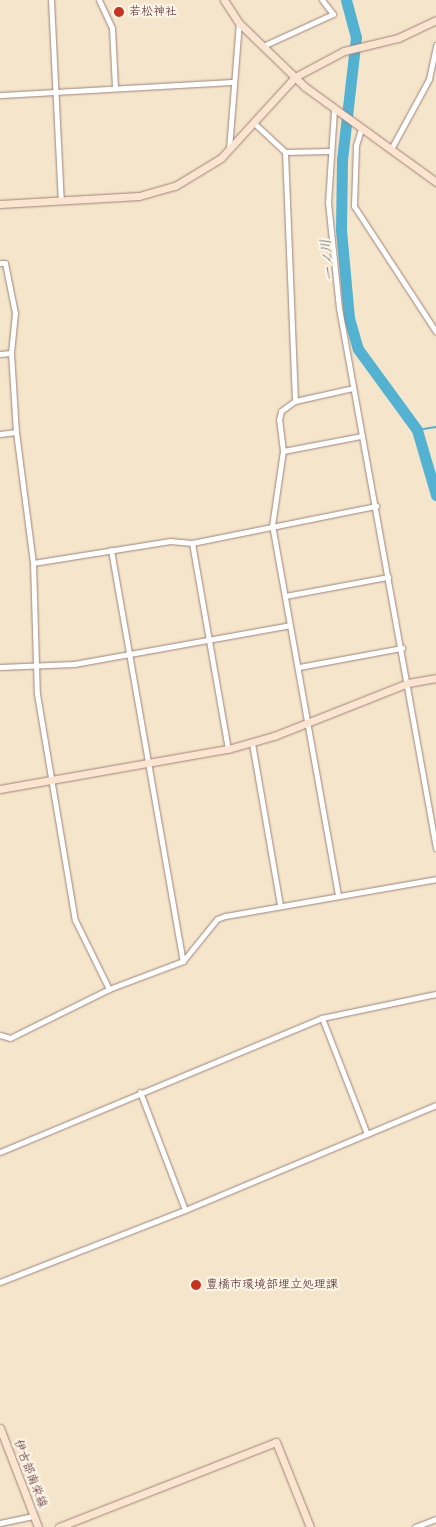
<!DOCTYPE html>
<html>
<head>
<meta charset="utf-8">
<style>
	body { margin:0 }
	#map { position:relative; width:436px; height:1527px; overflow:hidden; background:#f5e6cb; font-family:"Balsamiq Sans","Klee One",sans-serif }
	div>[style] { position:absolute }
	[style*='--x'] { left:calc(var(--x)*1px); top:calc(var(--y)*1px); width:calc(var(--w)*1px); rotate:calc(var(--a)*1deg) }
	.stream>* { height:2px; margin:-1px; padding:0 1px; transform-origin:1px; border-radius:1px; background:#53b1d1 }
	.river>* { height:11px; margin:-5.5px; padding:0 5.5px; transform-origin:5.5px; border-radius:5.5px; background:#53b1d1 }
	.roads { filter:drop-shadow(0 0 1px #a0827b) drop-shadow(0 0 1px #a0827b) }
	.street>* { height:5px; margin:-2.5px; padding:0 2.5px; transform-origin:2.5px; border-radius:2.5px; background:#fff }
	.secondary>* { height:7px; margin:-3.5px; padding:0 3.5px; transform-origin:3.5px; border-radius:3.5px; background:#fce5d0 }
	.dots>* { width:14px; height:14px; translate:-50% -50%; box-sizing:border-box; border:2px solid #fcf5e5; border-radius:50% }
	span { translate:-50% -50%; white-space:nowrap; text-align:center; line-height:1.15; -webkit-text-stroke:4.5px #fcf5e5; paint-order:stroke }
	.poi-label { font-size:12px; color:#4a1f2b }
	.left { translate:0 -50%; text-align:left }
	.street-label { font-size:12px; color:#4a1f2b }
	.water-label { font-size:14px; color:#4e596d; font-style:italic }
</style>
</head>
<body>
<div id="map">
	<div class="stream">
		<div style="--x:417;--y:430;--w:19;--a:-9"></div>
	</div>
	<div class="river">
		<div style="--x:346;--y:0;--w:38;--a:75"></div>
		<div style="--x:356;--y:37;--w:124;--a:96.5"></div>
		<div style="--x:342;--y:160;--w:70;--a:90.8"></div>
		<div style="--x:341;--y:230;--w:88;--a:84.8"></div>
		<div style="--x:349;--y:318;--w:32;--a:74"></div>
		<div style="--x:358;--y:349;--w:100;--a:53.9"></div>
		<div style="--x:417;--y:430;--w:68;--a:73.7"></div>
	</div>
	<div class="roads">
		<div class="street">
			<div style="--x:51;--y:0;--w:201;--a:87.2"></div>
			<div style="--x:99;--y:0;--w:31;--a:65"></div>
			<div style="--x:112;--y:28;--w:60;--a:87.1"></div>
			<div style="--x:263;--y:46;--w:77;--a:-24.6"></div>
			<div style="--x:333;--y:14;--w:18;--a:-128"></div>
			<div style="--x:0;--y:95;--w:234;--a:-3.2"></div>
			<div style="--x:334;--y:110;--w:92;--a:93.7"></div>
			<div style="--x:328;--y:202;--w:107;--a:84.1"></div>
			<div style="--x:339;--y:308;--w:549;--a:79.82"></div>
			<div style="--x:254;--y:123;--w:42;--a:43.1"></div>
			<div style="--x:285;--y:152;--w:45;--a:-1.3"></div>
			<div style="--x:361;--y:129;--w:17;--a:107"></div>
			<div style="--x:356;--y:145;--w:61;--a:91.9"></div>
			<div style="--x:354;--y:206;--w:150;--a:56.9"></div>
			<div style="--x:229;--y:149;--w:126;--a:-85.5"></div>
			<div style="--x:391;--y:149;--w:80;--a:-61.5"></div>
			<div style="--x:429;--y:79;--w:35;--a:-78"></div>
			<div style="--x:285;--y:152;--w:249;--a:87.7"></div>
			<div style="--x:0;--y:263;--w:5;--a:0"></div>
			<div style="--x:5;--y:263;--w:51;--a:78.7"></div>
			<div style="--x:15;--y:313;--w:40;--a:95.7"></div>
			<div style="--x:11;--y:353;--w:79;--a:86.4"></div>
			<div style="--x:16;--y:432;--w:132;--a:82.6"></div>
			<div style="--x:33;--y:563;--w:131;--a:88.3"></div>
			<div style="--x:37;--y:694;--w:229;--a:80.5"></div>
			<div style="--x:75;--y:920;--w:77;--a:63.8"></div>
			<div style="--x:0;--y:354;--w:11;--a:-5"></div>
			<div style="--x:0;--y:434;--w:16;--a:-7"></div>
			<div style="--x:283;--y:451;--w:79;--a:-10.9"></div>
			<div style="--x:192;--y:543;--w:209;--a:80.1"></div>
			<div style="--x:111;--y:550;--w:417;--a:80.1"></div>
			<div style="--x:33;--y:563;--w:139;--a:-9.1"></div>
			<div style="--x:170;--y:541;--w:22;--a:5"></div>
			<div style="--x:192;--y:543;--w:188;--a:-11.4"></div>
			<div style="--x:285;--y:596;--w:105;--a:-10.5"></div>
			<div style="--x:0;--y:667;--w:74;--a:-2.3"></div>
			<div style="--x:74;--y:664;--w:219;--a:-10.2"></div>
			<div style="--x:299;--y:667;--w:105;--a:-10.5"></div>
			<div style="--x:252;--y:743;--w:164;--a:80.2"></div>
			<div style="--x:338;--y:895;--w:375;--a:-100.1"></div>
			<div style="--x:272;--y:526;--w:76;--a:-81.7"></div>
			<div style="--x:283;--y:451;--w:31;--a:-97"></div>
			<div style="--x:279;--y:420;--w:9;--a:-77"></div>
			<div style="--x:281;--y:411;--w:17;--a:-36"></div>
			<div style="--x:295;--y:401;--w:59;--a:-12.6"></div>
			<div style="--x:322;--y:1018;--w:124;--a:68.8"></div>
			<div style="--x:0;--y:1035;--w:10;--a:17"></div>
			<div style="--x:10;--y:1038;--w:110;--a:-26.3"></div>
			<div style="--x:109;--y:989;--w:79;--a:-20.7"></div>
			<div style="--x:183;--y:961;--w:54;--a:-51"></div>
			<div style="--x:217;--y:919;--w:9;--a:-21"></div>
			<div style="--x:225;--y:916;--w:214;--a:-9.9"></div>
			<div style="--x:140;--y:1092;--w:126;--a:69.1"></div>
			<div style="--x:0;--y:1152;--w:349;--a:-22.6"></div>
			<div style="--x:322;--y:1018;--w:116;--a:-11.9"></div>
			<div style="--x:0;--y:1282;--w:199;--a:-21.3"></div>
			<div style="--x:185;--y:1210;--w:272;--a:-22.7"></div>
			<div style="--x:0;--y:1523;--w:35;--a:-12"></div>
			<div style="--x:415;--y:1527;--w:22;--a:-21"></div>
		</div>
		<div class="secondary">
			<div style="--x:224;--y:0;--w:27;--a:57"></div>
			<div style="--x:239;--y:23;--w:92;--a:44.1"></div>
			<div style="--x:305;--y:87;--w:162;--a:35.9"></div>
			<div style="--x:0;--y:204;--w:139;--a:-3.3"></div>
			<div style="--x:139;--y:196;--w:37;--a:-16"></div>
			<div style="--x:175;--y:186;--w:54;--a:-31.3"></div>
			<div style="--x:221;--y:158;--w:110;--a:-47.6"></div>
			<div style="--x:295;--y:77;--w:55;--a:-28"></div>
			<div style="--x:344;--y:51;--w:56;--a:-13.5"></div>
			<div style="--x:398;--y:38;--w:42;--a:-25.3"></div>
			<div style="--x:0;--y:789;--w:231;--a:-10"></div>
			<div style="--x:228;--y:749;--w:48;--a:-15.8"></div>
			<div style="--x:274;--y:736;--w:144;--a:-21.6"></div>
			<div style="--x:408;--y:683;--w:28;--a:-10"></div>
			<div style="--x:0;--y:1428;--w:106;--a:69"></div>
			<div style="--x:59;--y:1527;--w:233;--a:-21.4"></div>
			<div style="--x:276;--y:1442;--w:92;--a:68.2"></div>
		</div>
	</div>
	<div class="dots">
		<div style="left:119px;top:12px;background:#c8321e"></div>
		<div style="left:196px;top:1285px;background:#c8321e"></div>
	</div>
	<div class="poi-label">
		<span class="left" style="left:129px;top:12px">若松神社</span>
		<span class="left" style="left:206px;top:1285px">豊橋市環境部埋立処理課</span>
	</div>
	<div class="street-label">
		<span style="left:30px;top:1474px;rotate:69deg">伊古部南栄線</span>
	</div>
	<div class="water-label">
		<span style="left:328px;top:260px;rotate:-96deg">一ノ川</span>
	</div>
</div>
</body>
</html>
